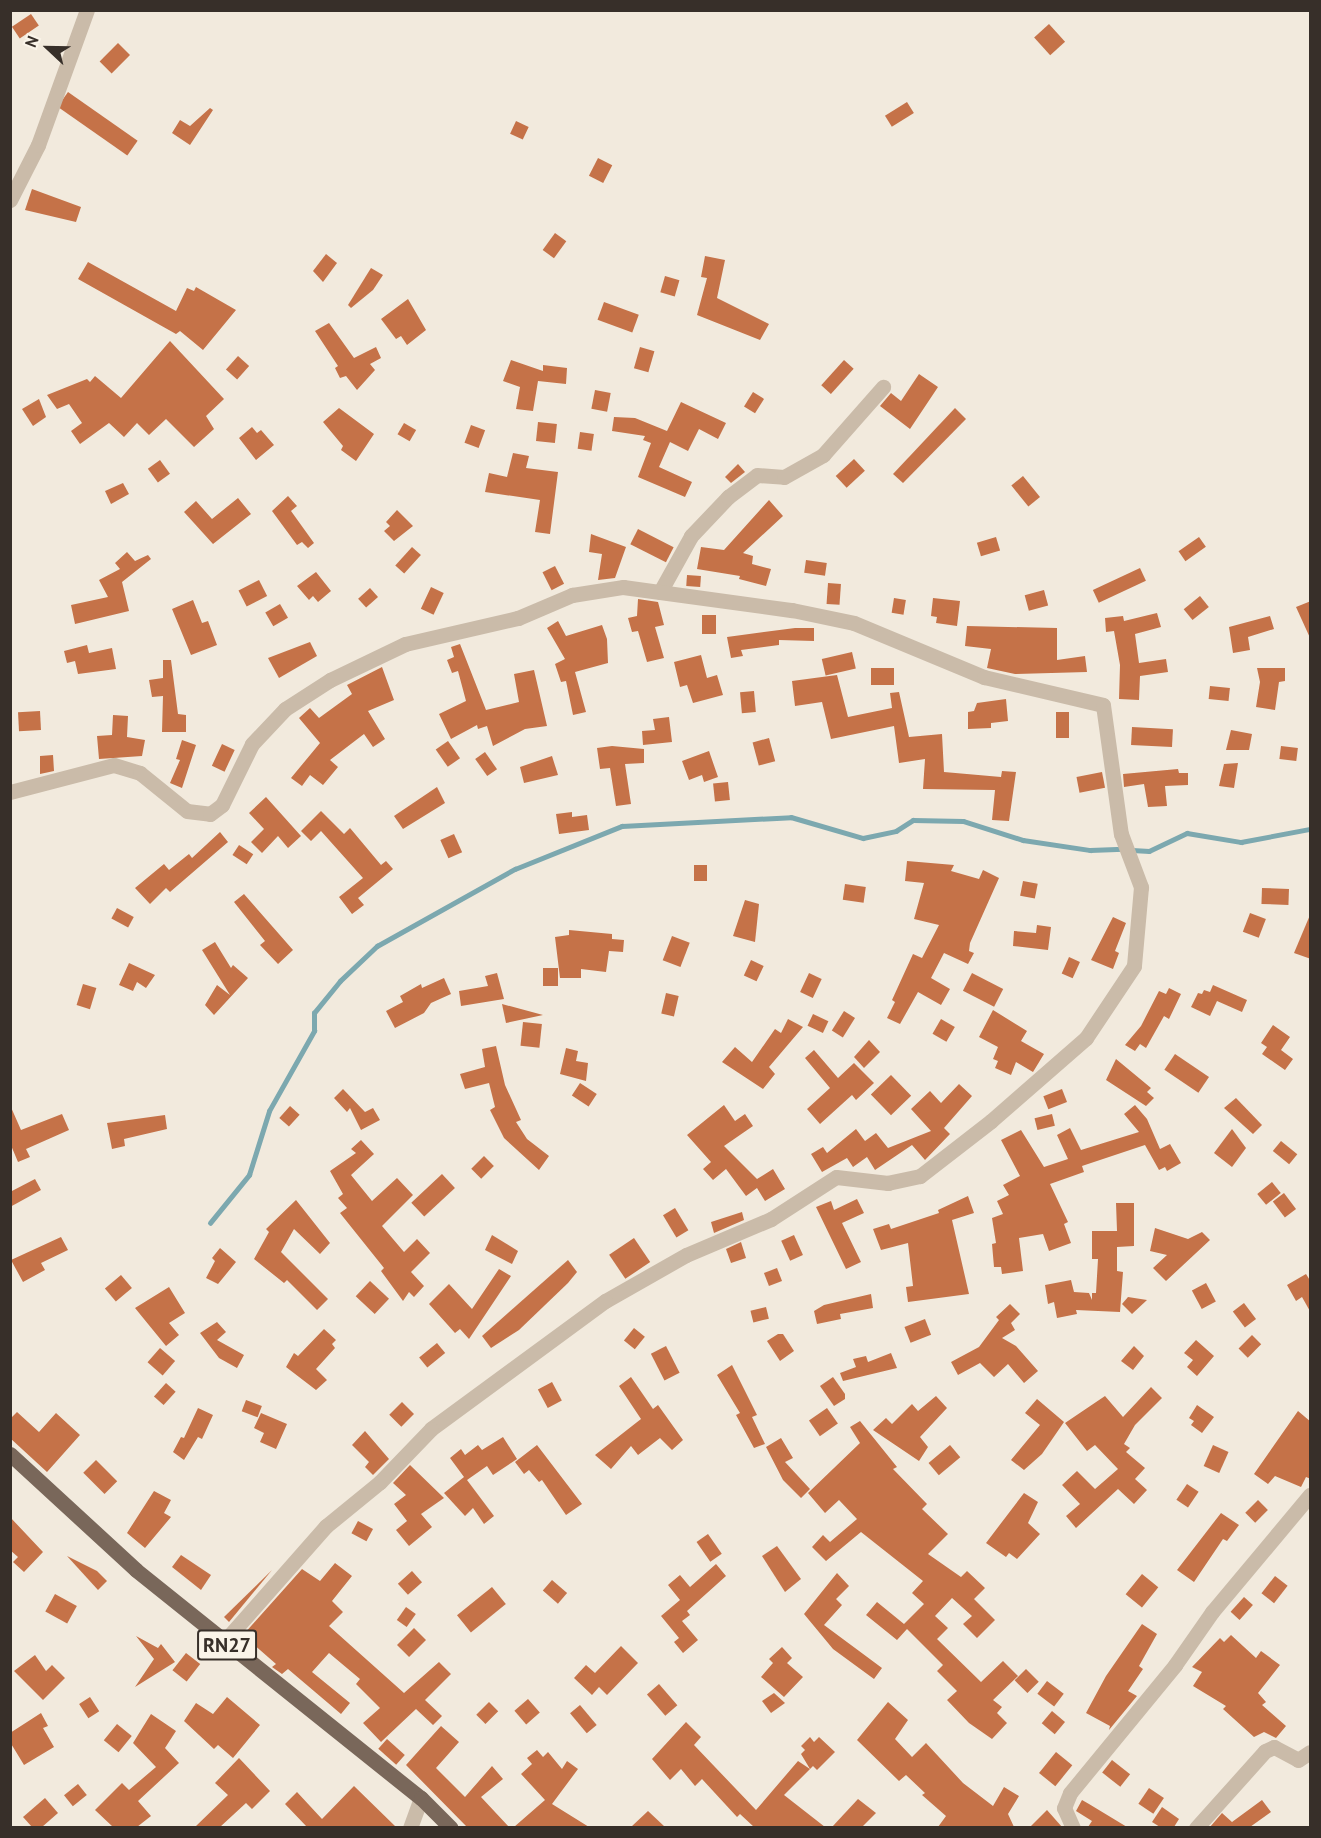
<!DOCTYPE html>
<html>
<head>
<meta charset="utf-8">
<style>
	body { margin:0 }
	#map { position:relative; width:1321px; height:1838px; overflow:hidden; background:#f2eadd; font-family:"PT Sans",sans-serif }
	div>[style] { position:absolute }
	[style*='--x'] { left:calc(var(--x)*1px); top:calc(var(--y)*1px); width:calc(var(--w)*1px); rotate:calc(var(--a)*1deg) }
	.stream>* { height:4.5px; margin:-2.25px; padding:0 2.25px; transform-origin:2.25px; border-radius:2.25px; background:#7ca8af }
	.building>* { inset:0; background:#c57248; transform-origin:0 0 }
	.minor>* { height:15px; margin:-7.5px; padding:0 7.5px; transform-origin:7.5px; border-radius:7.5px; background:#cabba9 }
	.major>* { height:15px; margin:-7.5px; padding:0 7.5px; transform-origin:7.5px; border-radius:7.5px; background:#79675a }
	span { translate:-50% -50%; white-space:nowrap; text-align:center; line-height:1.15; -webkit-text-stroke:4.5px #faf4e9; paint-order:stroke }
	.shield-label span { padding:2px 4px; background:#faf4e9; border:2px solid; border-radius:4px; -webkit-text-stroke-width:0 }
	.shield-label { font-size:20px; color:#372f29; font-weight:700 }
	.frame { position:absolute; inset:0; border:12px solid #372f29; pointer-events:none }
	.north { position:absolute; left:18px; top:18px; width:60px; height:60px; -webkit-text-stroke:4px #faf4e9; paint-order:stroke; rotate:292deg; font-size:16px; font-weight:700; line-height:24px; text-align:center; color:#372f29 }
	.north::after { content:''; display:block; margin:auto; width:21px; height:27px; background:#372f29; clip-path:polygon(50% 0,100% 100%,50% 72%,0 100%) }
</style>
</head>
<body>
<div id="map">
	<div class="stream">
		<div style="--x:1132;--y:850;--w:17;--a:3"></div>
		<div style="--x:1149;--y:851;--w:42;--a:-25.3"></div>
		<div style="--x:1187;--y:833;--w:55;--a:9.5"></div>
		<div style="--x:1241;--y:842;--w:70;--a:-10.7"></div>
		<div style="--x:210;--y:1223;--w:62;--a:-50.9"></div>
		<div style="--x:249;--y:1175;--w:67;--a:-72.6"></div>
		<div style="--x:269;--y:1111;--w:92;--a:-60.6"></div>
		<div style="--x:314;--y:1031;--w:18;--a:-90"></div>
		<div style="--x:314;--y:1013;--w:41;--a:-50.9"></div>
		<div style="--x:340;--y:981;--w:51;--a:-43.4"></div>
		<div style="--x:377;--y:946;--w:158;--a:-29.2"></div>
		<div style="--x:515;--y:869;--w:115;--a:-21.9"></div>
		<div style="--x:622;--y:826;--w:169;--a:-3"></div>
		<div style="--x:791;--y:817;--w:75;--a:16.3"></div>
		<div style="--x:863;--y:838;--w:34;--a:-12"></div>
		<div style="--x:896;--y:831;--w:20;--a:-33"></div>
		<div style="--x:913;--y:820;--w:50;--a:1.1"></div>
		<div style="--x:963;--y:821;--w:63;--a:17.6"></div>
		<div style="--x:1023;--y:840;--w:68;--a:8.5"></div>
		<div style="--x:1090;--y:850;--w:33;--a:-2"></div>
	</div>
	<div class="building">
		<div style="left:31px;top:14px;width:14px;height:23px;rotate:56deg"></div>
		<div style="left:1049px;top:24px;width:24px;height:20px;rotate:48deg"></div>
		<div style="left:118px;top:43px;width:17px;height:26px;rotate:45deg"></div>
		<div style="left:68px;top:92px;width:85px;height:18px;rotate:35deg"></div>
		<div style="left:907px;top:102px;width:13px;height:26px;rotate:58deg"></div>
		<div style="clip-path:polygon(210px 108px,213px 110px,190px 145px,172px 133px,180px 120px,190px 126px)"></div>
		<div style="left:516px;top:121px;width:14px;height:14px;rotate:25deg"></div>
		<div style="left:598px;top:158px;width:16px;height:20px;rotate:27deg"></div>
		<div style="clip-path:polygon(32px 189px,81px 207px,76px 222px,25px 210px)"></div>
		<div style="left:555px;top:233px;width:14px;height:21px;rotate:36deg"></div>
		<div style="clip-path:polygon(326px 254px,337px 263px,323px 282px,313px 271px)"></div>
		<div style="clip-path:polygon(705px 256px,725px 260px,717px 298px,769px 324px,760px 340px,697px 315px,707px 278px,701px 277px)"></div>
		<div style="clip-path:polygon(88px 262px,176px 311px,187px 288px,194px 291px,196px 287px,236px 310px,203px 350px,180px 331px,176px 334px,78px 279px)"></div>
		<div style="clip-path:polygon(371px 268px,383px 275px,373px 290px,351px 308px,348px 305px)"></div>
		<div style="left:665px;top:276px;width:15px;height:17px;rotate:16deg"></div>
		<div style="clip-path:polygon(408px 299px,426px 330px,407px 345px,401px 336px,396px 339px,381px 319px)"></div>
		<div style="left:604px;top:302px;width:37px;height:19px;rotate:20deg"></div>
		<div style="clip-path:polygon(329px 323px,354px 358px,376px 347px,381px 358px,370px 364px,375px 370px,357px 390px,346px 376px,340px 378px,335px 368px,338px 366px,315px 331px)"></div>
		<div style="clip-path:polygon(170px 341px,224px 399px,206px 416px,214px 429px,194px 447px,166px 419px,149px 435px,137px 423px,124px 437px,109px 423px,80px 444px,71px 431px,82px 423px,69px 404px,57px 409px,47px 395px,87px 379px,90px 382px,95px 376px,121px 398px)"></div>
		<div style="left:640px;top:347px;width:15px;height:22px;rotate:16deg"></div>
		<div style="left:238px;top:356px;width:15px;height:18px;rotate:42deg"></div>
		<div style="clip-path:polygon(511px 360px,543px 371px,543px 365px,567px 368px,566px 384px,538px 381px,533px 411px,516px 409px,520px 387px,503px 381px)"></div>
		<div style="left:844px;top:360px;width:13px;height:34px;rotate:42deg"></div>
		<div style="clip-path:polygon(919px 374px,938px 387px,910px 429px,880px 406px,891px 393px,901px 401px)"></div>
		<div style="left:595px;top:390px;width:16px;height:19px;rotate:11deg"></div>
		<div style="left:753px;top:392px;width:13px;height:17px;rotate:32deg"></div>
		<div style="clip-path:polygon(39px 399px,46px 417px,33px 426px,22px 409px)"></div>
		<div style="clip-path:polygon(681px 402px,726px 423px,718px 439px,699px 429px,688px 451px,670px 442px,659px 467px,692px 482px,685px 497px,638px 477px,651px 443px,643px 440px,645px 436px,612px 431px,614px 417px,635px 418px,667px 431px)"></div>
		<div style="clip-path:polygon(339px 408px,374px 434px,356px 461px,341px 450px,343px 446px,323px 422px)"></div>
		<div style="clip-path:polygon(955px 408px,966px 419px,903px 483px,893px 474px)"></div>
		<div style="left:538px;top:422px;width:19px;height:19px;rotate:6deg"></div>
		<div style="left:404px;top:423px;width:14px;height:13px;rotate:30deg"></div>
		<div style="left:471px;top:425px;width:15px;height:19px;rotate:20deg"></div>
		<div style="clip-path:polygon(252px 427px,257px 433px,261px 430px,274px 445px,256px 460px,239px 438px)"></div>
		<div style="left:580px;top:432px;width:14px;height:17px;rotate:8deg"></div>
		<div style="clip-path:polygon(513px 453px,529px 456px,526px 468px,558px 472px,550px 534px,535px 532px,540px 500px,485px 492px,489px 473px,507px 477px)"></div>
		<div style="left:854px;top:459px;width:16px;height:25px;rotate:47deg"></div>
		<div style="left:160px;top:460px;width:17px;height:15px;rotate:54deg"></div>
		<div style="clip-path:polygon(738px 464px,745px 472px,731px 483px,725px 477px)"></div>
		<div style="left:1023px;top:476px;width:27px;height:15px;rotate:51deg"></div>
		<div style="clip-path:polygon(123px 483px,129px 494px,111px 504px,105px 491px)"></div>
		<div style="clip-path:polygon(288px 496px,297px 506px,291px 511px,314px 543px,308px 548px,302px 542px,297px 545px,272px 511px)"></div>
		<div style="clip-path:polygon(238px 498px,251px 514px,213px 544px,184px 512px,196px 501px,212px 519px)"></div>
		<div style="clip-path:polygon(769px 500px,783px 516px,743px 553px,753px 556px,752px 564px,771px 569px,766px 586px,739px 579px,740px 576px,697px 569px,701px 547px,724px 550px)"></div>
		<div style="clip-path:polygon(397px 510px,413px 526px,394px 541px,384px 531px,390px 526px,386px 522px)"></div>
		<div style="left:638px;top:529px;width:40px;height:17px;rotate:27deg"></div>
		<div style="clip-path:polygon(591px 534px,626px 547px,615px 578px,598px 580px,602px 554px,589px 552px)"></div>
		<div style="left:996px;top:537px;width:14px;height:20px;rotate:73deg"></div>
		<div style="left:1199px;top:537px;width:12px;height:25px;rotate:55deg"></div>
		<div style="left:412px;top:547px;width:12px;height:25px;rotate:42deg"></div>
		<div style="clip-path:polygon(127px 552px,135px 561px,148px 555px,151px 559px,122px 582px,129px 611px,75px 624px,71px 605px,108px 597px,99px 580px,120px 569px,115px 563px)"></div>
		<div style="left:806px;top:560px;width:21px;height:13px;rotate:8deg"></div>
		<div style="left:555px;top:566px;width:20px;height:14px;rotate:63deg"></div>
		<div style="left:1140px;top:568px;width:14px;height:52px;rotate:65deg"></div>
		<div style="clip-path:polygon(316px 572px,331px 591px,318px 602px,313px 596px,309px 600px,297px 586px)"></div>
		<div style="left:687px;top:575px;width:14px;height:11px;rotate:4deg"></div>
		<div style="left:259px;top:580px;width:18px;height:23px;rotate:63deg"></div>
		<div style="left:828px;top:583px;width:13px;height:21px;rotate:4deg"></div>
		<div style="left:431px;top:587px;width:14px;height:24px;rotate:25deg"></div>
		<div style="left:370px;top:588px;width:12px;height:16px;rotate:48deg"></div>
		<div style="left:1044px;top:590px;width:16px;height:20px;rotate:75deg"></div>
		<div style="left:1200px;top:596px;width:14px;height:21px;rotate:51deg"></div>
		<div style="left:894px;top:598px;width:12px;height:15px;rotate:9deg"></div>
		<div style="clip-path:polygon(933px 598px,960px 601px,957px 626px,936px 623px,937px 617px,931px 616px)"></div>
		<div style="clip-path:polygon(638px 599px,658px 602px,664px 625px,655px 627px,664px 658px,647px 662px,638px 631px,632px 632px,628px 618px,637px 616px)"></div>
		<div style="clip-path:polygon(193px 600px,202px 623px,208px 621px,217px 645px,191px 655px,172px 609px)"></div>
		<div style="clip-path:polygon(1311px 601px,1311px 640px,1296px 607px)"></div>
		<div style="left:280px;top:604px;width:16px;height:17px;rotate:60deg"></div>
		<div style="clip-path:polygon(1157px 613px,1161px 627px,1135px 634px,1139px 663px,1166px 659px,1168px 672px,1140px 676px,1139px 700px,1119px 699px,1120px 665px,1114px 631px,1106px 632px,1105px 618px,1123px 616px,1124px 621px)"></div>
		<div style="left:702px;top:615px;width:14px;height:19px"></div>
		<div style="clip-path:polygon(1270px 616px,1274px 629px,1248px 637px,1250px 650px,1233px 653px,1229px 627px)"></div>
		<div style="clip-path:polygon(558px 621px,566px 636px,602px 625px,607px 639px,608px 663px,575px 672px,586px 712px,573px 715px,566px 681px,561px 682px,555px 664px,565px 659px,547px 628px)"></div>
		<div style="clip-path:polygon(967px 626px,1057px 628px,1057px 660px,1085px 656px,1087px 672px,1015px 674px,987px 668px,991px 649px,965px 646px)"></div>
		<div style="clip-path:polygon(795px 628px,814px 628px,814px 641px,779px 640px,779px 645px,741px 650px,743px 656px,731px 658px,727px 637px)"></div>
		<div style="clip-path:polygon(310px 642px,317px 656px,279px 678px,268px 658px)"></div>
		<div style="clip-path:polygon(460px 644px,486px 710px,519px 702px,514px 674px,534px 670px,547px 726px,525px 729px,493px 746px,487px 726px,478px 729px,477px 725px,451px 739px,439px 714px,466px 701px,458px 671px,452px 673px,447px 660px,454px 657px,451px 647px)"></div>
		<div style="clip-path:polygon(87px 645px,89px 653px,112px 648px,116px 669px,78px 674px,75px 661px,67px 663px,64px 651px)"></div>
		<div style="left:852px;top:652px;width:17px;height:31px;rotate:77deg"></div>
		<div style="clip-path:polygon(701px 655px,707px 678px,717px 675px,723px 695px,693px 703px,687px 685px,680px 687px,674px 662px)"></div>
		<div style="clip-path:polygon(163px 660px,171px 660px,178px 714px,186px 715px,186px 732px,162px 732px,163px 696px,152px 697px,149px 680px,163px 678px)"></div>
		<div style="clip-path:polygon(382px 667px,394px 700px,368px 711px,385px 739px,373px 747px,364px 734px,330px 760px,338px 767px,323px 785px,310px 775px,302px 786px,291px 778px,320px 743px,299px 718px,310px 708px,319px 718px,352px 694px,347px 685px)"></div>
		<div style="left:871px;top:668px;width:23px;height:17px"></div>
		<div style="clip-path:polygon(1257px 668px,1285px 668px,1285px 681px,1279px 682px,1275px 710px,1256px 707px,1260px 682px)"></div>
		<div style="clip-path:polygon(837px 675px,848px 717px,892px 708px,890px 693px,899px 692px,909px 737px,942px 734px,944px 772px,1001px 777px,1002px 771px,1016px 772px,1009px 821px,992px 820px,995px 790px,923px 789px,925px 759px,899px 763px,894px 726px,831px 739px,822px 702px,795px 706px,792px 681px)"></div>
		<div style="left:1210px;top:686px;width:20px;height:13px;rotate:6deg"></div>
		<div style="left:754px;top:691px;width:21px;height:14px;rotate:85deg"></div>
		<div style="clip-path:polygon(1006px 699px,1008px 721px,991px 723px,991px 728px,968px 729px,968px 712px,974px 711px,977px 703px)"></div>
		<div style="left:40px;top:711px;width:19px;height:22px;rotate:87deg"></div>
		<div style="left:1056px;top:712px;width:13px;height:26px"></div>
		<div style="clip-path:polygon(113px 715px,128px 716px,127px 737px,145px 740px,142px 756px,99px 759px,97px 736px,112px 735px)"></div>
		<div style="clip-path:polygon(669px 717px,672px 742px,643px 745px,642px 731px,655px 730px,653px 719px)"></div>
		<div style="left:1132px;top:727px;width:41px;height:18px;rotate:3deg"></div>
		<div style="clip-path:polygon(1231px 730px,1252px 734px,1249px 750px,1226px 750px)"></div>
		<div style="left:769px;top:738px;width:24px;height:17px;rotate:75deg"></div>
		<div style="clip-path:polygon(182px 740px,196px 745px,182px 788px,170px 783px,180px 760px,176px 759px)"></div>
		<div style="left:448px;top:741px;width:21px;height:15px;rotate:55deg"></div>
		<div style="left:222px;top:744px;width:14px;height:24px;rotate:25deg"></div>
		<div style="clip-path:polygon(612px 746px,644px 749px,644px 763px,625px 764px,631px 804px,616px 806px,610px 768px,600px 769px,597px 748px)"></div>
		<div style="left:1281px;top:746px;width:17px;height:13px;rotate:7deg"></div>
		<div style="clip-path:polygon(709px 751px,718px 777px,704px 782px,702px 775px,689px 780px,682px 761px)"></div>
		<div style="left:485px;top:752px;width:21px;height:12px;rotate:55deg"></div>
		<div style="clip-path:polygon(53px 755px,54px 771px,40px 774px,40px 756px)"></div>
		<div style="clip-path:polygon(552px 756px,558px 775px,524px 783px,520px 767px)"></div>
		<div style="clip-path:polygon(1238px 763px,1234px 788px,1219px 786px,1224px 764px)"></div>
		<div style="clip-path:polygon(1178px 769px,1179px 773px,1188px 773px,1188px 785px,1165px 786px,1167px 806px,1148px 807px,1144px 784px,1124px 787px,1123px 774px)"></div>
		<div style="left:1102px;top:772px;width:16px;height:26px;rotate:79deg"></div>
		<div style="left:728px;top:782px;width:18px;height:15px;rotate:84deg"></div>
		<div style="clip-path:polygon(437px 787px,445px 803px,403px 829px,394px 816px)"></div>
		<div style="clip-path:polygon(266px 797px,301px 836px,288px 848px,278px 836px,262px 853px,251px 842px,264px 829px,249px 813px)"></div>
		<div style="clip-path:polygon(321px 811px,344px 834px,350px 828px,381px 865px,386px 861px,393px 869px,358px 898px,364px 905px,352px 914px,339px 897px,363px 878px,321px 831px,311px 841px,301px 831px)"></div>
		<div style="clip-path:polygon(572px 812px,572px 817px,587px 815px,589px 830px,559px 834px,556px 814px)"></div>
		<div style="clip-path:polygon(220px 832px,228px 842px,170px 892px,166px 888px,150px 904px,135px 888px,164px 864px,169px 870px,189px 854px,192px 858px)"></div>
		<div style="left:454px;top:834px;width:20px;height:15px;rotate:66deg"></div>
		<div style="left:239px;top:845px;width:17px;height:12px;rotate:33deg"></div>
		<div style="clip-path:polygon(907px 861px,954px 865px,951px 871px,979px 879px,983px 870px,999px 878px,970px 943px,969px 951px,974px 953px,968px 964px,944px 953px,931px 978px,950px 989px,941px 1005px,918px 992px,900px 1024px,887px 1018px,895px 1002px,892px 1000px,913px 954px,922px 958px,939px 925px,914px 919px,924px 883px,905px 881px)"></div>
		<div style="left:694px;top:865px;width:13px;height:16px"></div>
		<div style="left:1023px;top:881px;width:15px;height:15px;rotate:11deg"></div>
		<div style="left:845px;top:884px;width:21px;height:16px;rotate:8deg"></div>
		<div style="left:1262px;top:888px;width:27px;height:16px;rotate:2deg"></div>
		<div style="clip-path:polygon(244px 894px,293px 950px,278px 964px,260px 945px,265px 941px,234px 902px)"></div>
		<div style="clip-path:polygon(745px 900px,759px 904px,755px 942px,733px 936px)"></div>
		<div style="left:117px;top:908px;width:19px;height:12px;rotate:28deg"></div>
		<div style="left:1250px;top:913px;width:17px;height:20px;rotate:21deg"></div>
		<div style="clip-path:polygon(1310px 915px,1311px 915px,1311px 959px,1294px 953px)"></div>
		<div style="clip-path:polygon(1113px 917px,1126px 923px,1115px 951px,1119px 953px,1113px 969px,1091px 960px)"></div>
		<div style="clip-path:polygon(1037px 925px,1051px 927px,1048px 950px,1013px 946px,1014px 931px,1036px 933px)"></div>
		<div style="clip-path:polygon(569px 930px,612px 934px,612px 939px,624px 940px,623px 952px,609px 951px,606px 972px,581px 969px,581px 978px,560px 978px,555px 937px,569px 935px)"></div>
		<div style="left:672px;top:936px;width:19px;height:26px;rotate:21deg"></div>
		<div style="clip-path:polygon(215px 942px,231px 968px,233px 965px,248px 978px,214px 1015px,205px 1005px,217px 985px,230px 995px,202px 950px)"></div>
		<div style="left:1069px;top:957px;width:12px;height:18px;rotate:24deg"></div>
		<div style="left:751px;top:960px;width:14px;height:17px;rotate:25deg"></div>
		<div style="clip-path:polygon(129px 963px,155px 975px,146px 988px,137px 982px,133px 991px,119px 985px)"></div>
		<div style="left:543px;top:968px;width:15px;height:18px"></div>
		<div style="clip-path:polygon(497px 973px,504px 999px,461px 1006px,459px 991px,488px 986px,485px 976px)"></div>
		<div style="left:809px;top:973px;width:14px;height:21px;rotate:25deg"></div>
		<div style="left:972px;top:973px;width:35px;height:20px;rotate:27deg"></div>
		<div style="clip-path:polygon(444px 978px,451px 994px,431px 1003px,424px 1013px,395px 1028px,386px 1011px,403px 1002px,400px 996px,421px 984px,422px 988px)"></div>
		<div style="left:83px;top:984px;width:14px;height:22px;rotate:17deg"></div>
		<div style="clip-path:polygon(1213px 985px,1247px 1000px,1242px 1012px,1217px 1001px,1210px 1016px,1191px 1007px,1198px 993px,1202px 994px,1204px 990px,1210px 992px)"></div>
		<div style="clip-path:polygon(1169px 988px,1181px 994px,1169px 1019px,1164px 1016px,1146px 1048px,1140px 1044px,1135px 1051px,1125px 1045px,1141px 1026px,1159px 991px,1166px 994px)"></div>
		<div style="left:666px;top:993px;width:13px;height:21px;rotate:13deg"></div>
		<div style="clip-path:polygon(502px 1004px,543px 1015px,506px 1023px)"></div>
		<div style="clip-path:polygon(993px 1010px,1027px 1031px,1021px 1041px,1044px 1054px,1033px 1072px,1016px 1062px,1011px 1075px,995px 1068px,998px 1061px,993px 1059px,998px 1047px,979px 1037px)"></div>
		<div style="left:844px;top:1011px;width:13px;height:23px;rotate:32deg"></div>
		<div style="left:813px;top:1014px;width:17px;height:13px;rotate:25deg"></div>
		<div style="clip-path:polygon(788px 1019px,803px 1027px,769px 1067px,775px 1074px,763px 1089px,722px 1062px,735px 1047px,752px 1062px,775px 1029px,781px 1033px)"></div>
		<div style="left:941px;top:1019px;width:16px;height:17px;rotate:30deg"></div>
		<div style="left:523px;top:1022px;width:19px;height:24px;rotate:6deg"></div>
		<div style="clip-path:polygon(1273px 1025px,1290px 1037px,1281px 1050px,1293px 1059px,1285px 1070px,1262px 1054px,1267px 1047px,1261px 1043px)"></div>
		<div style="clip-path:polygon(869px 1040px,880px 1052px,864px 1068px,854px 1057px)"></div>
		<div style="clip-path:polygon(496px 1046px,505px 1085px,521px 1120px,516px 1122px,527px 1139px,549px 1156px,539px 1170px,504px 1138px,490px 1110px,495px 1107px,489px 1083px,465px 1089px,460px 1074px,485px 1067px,482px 1049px)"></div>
		<div style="clip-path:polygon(566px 1048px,578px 1051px,576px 1061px,588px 1063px,586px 1081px,560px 1074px)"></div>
		<div style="clip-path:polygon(814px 1050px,838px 1078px,854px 1063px,874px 1083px,856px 1100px,852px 1095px,820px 1124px,807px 1109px,830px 1088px,805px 1058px)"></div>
		<div style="left:1175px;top:1054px;width:41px;height:19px;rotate:34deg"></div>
		<div style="clip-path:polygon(1116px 1059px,1151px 1088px,1147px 1092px,1154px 1098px,1146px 1106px,1106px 1080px)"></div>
		<div style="left:891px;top:1075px;width:29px;height:28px;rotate:46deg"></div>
		<div style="left:580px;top:1083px;width:20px;height:15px;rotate:33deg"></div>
		<div style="clip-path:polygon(959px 1084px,972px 1096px,944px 1128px,950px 1134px,925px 1160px,912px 1145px,875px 1170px,867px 1157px,853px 1167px,847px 1158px,822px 1172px,811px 1154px,823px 1147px,827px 1153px,856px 1129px,865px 1141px,876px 1133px,888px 1148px,931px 1131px,911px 1109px,930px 1091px,941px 1103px)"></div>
		<div style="clip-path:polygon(343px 1089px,365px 1112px,373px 1108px,380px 1120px,361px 1130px,350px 1108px,347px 1112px,334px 1098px)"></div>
		<div style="left:1062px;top:1089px;width:14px;height:20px;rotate:69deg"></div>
		<div style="clip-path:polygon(1236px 1098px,1262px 1125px,1253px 1134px,1224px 1108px)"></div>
		<div style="clip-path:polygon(10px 1105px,21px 1130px,62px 1114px,69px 1130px,26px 1149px,30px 1157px,18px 1162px,10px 1143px)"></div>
		<div style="clip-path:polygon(724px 1105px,735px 1121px,745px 1114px,753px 1126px,724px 1146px,757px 1179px,773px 1169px,785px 1189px,765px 1201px,757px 1188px,746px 1196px,726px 1169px,713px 1180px,703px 1169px,711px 1162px,687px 1135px)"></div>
		<div style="clip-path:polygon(1135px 1105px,1147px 1119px,1160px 1149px,1170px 1144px,1181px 1163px,1167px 1171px,1165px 1167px,1159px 1170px,1145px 1145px,1082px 1166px,1084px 1172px,1050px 1184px,1068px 1222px,1064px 1224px,1071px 1243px,1049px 1251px,1043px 1234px,1019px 1238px,1023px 1271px,1002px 1274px,1001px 1267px,994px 1267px,992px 1244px,996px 1243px,992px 1218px,1003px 1214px,997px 1201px,1009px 1195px,1003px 1185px,1020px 1176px,1001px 1140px,1021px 1130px,1044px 1167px,1068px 1159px,1057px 1135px,1070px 1128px,1081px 1150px,1139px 1132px,1124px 1114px)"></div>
		<div style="left:290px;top:1106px;width:13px;height:16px;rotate:42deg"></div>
		<div style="left:1052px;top:1114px;width:12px;height:18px;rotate:76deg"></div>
		<div style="clip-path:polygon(165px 1115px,167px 1129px,124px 1139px,125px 1146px,112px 1149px,107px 1123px)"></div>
		<div style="clip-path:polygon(1232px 1129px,1246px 1148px,1232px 1167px,1214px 1153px)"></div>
		<div style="clip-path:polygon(361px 1140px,374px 1154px,351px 1175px,372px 1201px,397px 1178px,413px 1195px,382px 1226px,404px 1252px,417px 1239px,430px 1253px,411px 1272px,424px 1286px,414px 1297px,409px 1292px,403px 1301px,381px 1271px,384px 1268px,340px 1213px,347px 1208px,338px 1198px,343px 1194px,330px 1171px,356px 1153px,351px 1149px)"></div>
		<div style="left:1281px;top:1141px;width:21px;height:13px;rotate:39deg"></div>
		<div style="left:484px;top:1156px;width:14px;height:18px;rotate:45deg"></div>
		<div style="left:442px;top:1174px;width:19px;height:42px;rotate:47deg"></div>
		<div style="clip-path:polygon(35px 1179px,41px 1190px,10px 1207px,10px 1192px)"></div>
		<div style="left:1272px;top:1182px;width:14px;height:19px;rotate:51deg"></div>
		<div style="left:1284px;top:1193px;width:20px;height:14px;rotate:53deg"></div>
		<div style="clip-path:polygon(968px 1196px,974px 1213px,952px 1220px,969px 1294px,908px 1302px,906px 1287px,913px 1286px,908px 1243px,881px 1250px,873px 1229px,889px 1224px,891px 1229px,939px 1213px,938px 1210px)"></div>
		<div style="clip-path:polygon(857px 1199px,864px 1213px,842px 1223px,861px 1262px,846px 1269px,816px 1207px,831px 1201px,834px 1210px)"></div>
		<div style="clip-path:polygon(296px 1200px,330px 1243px,320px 1254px,294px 1229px,281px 1252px,328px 1299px,317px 1310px,287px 1280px,284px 1283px,254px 1259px,269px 1232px,266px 1229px)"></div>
		<div style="clip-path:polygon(1116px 1203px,1134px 1203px,1134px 1246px,1117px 1247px,1117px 1271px,1123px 1272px,1120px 1312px,1076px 1310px,1077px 1314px,1057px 1318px,1054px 1302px,1048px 1304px,1045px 1285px,1071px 1280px,1074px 1292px,1089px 1293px,1092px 1300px,1092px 1293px,1096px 1293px,1098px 1259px,1092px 1259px,1092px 1231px,1117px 1231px)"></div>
		<div style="left:675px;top:1208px;width:26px;height:14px;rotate:59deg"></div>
		<div style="clip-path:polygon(742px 1212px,744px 1220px,714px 1233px,711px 1222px)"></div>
		<div style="clip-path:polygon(1155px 1228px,1188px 1239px,1202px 1232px,1210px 1240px,1166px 1281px,1153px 1268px,1167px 1255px,1150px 1251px)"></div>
		<div style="clip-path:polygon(492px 1235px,518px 1251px,512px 1264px,485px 1250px)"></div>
		<div style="left:794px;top:1235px;width:22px;height:14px;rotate:66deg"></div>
		<div style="clip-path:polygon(61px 1237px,68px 1250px,41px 1263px,45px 1270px,23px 1282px,11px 1260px)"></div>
		<div style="left:634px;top:1238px;width:29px;height:30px;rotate:56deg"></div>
		<div style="clip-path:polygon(741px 1242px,746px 1258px,731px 1263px,726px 1249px)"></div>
		<div style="clip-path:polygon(220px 1248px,236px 1262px,218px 1284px,206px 1278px,215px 1261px,212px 1258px)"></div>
		<div style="clip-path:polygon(568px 1260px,577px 1272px,568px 1283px,519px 1330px,491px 1348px,482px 1336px)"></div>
		<div style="left:777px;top:1268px;width:14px;height:14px;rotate:69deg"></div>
		<div style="clip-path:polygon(499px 1269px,511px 1276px,469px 1339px,460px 1329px,455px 1333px,429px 1304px,449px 1284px,472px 1309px)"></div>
		<div style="clip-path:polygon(1306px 1274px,1311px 1282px,1311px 1313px,1302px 1297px,1296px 1301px,1287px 1285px)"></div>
		<div style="left:121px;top:1275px;width:17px;height:21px;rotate:50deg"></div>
		<div style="left:370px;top:1281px;width:26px;height:21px;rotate:43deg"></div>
		<div style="left:1206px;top:1283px;width:21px;height:16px;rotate:62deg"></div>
		<div style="clip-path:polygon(169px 1287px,185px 1313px,169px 1323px,179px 1335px,166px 1346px,135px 1308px)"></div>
		<div style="clip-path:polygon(871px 1294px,873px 1308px,840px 1314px,841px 1319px,817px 1324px,814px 1311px,824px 1305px)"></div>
		<div style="clip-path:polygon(1128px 1297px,1147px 1300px,1132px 1314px,1122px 1304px)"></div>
		<div style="left:1244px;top:1303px;width:20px;height:14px;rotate:53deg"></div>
		<div style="clip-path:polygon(1010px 1304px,1020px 1314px,1011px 1323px,1015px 1330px,1002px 1338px,1016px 1346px,1038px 1371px,1024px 1383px,1008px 1364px,994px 1377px,980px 1363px,958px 1375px,951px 1362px,979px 1347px,999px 1320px,996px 1317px)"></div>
		<div style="left:766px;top:1307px;width:12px;height:16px;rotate:76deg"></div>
		<div style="left:925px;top:1319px;width:17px;height:22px;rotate:69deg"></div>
		<div style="clip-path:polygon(217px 1322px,226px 1332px,217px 1340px,244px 1355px,237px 1368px,219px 1358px,200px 1333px)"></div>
		<div style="left:634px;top:1328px;width:14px;height:16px;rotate:39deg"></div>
		<div style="clip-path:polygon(324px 1329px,336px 1340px,332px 1344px,335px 1348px,316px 1369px,327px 1380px,316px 1390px,286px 1367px,294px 1353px,298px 1356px)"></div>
		<div style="clip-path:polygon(778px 1334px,783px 1334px,794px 1351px,780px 1361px,767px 1341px)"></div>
		<div style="left:1252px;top:1335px;width:13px;height:19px;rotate:45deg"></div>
		<div style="clip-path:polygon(1196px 1340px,1214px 1356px,1197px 1376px,1187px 1367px,1193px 1360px,1184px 1353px)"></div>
		<div style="left:437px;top:1343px;width:13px;height:23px;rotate:51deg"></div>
		<div style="left:666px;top:1346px;width:30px;height:17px;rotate:63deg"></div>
		<div style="clip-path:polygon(1134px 1346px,1144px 1356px,1133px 1370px,1121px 1361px)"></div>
		<div style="left:160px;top:1348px;width:20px;height:19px;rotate:41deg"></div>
		<div style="clip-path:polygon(891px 1353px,897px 1368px,843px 1381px,840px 1373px,856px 1367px,853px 1359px,866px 1356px,868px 1362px)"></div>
		<div style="clip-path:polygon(732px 1365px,757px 1415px,752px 1417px,765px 1444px,754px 1448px,736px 1415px,740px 1413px,717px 1375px)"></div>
		<div style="clip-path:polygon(631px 1377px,653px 1409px,658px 1405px,683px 1440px,672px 1450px,660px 1438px,638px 1455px,631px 1446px,611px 1469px,595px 1455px,641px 1419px,619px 1386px)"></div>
		<div style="clip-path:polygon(833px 1377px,845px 1394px,845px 1399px,834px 1406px,820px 1386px)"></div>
		<div style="left:552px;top:1382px;width:21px;height:16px;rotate:62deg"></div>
		<div style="left:166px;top:1383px;width:13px;height:18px;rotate:42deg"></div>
		<div style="clip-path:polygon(1151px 1387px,1162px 1398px,1135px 1425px,1124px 1444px,1130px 1448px,1126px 1452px,1145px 1468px,1135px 1479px,1147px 1490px,1134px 1504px,1118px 1489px,1076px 1528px,1066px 1516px,1080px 1504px,1062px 1485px,1077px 1471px,1095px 1489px,1118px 1469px,1095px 1445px,1087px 1451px,1065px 1423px,1105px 1396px,1123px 1417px)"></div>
		<div style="clip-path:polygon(936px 1396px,947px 1408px,920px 1437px,928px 1447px,919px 1461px,873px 1430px,886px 1418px,892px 1424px,912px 1404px,918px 1411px)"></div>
		<div style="clip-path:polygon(1037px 1399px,1064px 1422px,1042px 1454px,1024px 1470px,1011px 1460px,1040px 1425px,1025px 1413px)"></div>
		<div style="left:246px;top:1400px;width:17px;height:12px;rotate:21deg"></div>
		<div style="left:402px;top:1402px;width:17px;height:18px;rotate:45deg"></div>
		<div style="clip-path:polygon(1197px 1405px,1214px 1417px,1202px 1433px,1191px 1425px,1194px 1421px,1189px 1418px)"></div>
		<div style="clip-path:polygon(198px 1408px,213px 1415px,202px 1439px,198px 1437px,184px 1460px,173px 1452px,181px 1437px,184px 1438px)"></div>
		<div style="left:827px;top:1408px;width:19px;height:22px;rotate:55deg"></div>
		<div style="clip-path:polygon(1298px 1411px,1311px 1422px,1311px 1479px,1306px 1477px,1301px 1487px,1275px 1476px,1268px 1484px,1254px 1474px)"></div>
		<div style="clip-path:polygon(17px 1412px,39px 1432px,56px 1413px,80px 1435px,47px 1472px,10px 1438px,10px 1419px)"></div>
		<div style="clip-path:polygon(261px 1413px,287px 1424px,276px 1449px,260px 1442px,264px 1433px,254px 1428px)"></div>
		<div style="clip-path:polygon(860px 1421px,897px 1467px,893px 1469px,927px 1504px,922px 1509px,948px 1534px,928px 1554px,961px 1577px,967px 1571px,985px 1588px,974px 1599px,995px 1620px,977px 1638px,963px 1624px,972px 1616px,952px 1598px,935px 1616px,948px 1628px,937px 1639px,981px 1682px,1003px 1661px,1018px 1676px,993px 1700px,1002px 1707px,997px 1713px,1007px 1723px,992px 1739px,969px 1723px,947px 1700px,957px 1691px,937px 1671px,943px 1665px,907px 1629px,897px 1640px,866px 1615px,877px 1602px,904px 1624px,924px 1604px,912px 1593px,923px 1581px,861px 1532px,826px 1561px,812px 1547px,823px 1535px,830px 1542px,857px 1519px,839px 1500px,825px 1513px,808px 1493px,860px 1443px,850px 1427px)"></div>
		<div style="clip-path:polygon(365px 1431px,389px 1459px,373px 1475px,365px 1467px,369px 1462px,352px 1445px)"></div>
		<div style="clip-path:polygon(503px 1437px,517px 1459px,493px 1475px,487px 1466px,467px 1480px,494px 1516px,484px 1524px,473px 1508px,465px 1516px,444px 1493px,464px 1477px,450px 1458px,461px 1449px,465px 1455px,478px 1445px,482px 1450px)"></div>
		<div style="clip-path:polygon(781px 1438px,793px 1458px,785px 1462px,810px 1489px,801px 1498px,783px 1480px,766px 1447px)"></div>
		<div style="clip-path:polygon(537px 1445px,582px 1504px,566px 1515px,542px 1480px,539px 1482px,529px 1470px,524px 1474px,515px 1462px)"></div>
		<div style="left:950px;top:1445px;width:16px;height:28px;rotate:50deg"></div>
		<div style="left:1213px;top:1445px;width:17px;height:23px;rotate:24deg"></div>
		<div style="left:96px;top:1460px;width:30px;height:18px;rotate:45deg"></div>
		<div style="clip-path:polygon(410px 1465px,444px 1498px,421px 1514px,432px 1527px,409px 1546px,396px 1530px,407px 1521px,394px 1504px,406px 1495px,393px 1483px)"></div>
		<div style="left:1187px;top:1484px;width:14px;height:19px;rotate:34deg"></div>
		<div style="clip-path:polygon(154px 1491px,171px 1500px,164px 1513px,171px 1517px,145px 1548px,127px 1533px)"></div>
		<div style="clip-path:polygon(1024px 1493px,1038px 1502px,1028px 1523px,1040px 1534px,1017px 1559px,1009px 1553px,1006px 1557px,986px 1543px)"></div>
		<div style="left:1258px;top:1500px;width:14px;height:18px;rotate:45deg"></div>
		<div style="clip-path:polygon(1221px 1513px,1239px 1525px,1227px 1541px,1223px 1539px,1194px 1582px,1177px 1570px)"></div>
		<div style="clip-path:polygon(10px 1517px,43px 1552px,24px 1572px,13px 1562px,18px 1557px,10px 1550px)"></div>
		<div style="left:358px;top:1521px;width:17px;height:14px;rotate:28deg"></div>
		<div style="left:708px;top:1534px;width:24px;height:14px;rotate:55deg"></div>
		<div style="clip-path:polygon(777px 1546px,801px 1579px,785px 1592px,762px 1556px)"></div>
		<div style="clip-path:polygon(181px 1555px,211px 1575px,201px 1590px,172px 1567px)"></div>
		<div style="clip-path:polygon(67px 1556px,97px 1571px,107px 1581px,98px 1590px)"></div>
		<div style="clip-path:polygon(335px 1563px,352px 1576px,332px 1601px,343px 1612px,329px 1626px,404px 1693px,439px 1662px,451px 1674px,425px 1700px,442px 1716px,433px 1725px,416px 1709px,381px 1742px,363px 1723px,380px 1708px,356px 1684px,360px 1679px,329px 1653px,312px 1672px,350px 1703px,341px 1714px,288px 1669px,282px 1674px,272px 1667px,276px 1664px,243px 1635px,302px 1569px,320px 1581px)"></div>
		<div style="clip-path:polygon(716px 1564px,726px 1576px,687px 1611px,690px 1615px,682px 1621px,698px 1640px,683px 1653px,674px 1642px,679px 1638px,661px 1616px,680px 1600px,668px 1585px,680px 1575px,690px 1587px)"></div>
		<div style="clip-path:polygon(272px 1570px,229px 1622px,224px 1617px)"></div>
		<div style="left:412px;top:1571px;width:15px;height:19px;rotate:48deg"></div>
		<div style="clip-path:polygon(837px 1573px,849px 1586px,836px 1599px,842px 1605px,824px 1625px,882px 1668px,874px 1679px,833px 1649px,804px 1614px)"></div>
		<div style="left:1142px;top:1574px;width:21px;height:26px;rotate:39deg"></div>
		<div style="left:1275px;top:1576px;width:16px;height:22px;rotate:38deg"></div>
		<div style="left:552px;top:1580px;width:20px;height:14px;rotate:41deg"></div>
		<div style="left:492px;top:1587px;width:22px;height:45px;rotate:51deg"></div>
		<div style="left:55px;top:1594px;width:25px;height:20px;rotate:29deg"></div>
		<div style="left:1244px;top:1597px;width:12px;height:20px;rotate:42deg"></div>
		<div style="left:406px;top:1607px;width:12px;height:16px;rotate:35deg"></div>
		<div style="clip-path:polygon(1142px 1624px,1157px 1634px,1139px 1666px,1143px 1669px,1128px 1691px,1137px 1696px,1109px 1730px,1110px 1726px,1086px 1713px,1106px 1676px)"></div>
		<div style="left:414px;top:1628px;width:17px;height:24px;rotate:45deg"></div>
		<div style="clip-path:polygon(1231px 1635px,1256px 1658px,1261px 1651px,1280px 1665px,1258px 1693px,1266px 1702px,1262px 1705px,1286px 1726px,1276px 1738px,1264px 1732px,1254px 1737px,1223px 1709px,1226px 1706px,1193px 1686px,1202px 1672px,1192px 1667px,1220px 1638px,1224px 1642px)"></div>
		<div style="clip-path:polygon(136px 1636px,158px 1648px,161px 1644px,175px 1662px,135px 1687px,154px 1659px)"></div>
		<div style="clip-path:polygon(621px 1646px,638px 1663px,607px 1695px,599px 1687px,592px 1695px,574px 1678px,586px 1665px,595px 1673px)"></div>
		<div style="clip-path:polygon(782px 1647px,792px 1658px,787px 1663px,803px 1677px,784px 1697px,761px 1677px,773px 1663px,769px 1659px)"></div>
		<div style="left:186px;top:1653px;width:18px;height:22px;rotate:38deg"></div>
		<div style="clip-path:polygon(35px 1655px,46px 1671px,52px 1665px,65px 1678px,43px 1700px,14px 1671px)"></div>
		<div style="left:1026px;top:1669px;width:18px;height:16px;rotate:45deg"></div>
		<div style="left:1047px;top:1681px;width:21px;height:16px;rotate:37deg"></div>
		<div style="left:659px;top:1684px;width:28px;height:16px;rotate:49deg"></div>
		<div style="clip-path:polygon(774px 1693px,785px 1703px,771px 1713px,762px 1701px)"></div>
		<div style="left:90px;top:1697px;width:17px;height:13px;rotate:57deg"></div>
		<div style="clip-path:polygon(227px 1697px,260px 1725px,233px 1758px,218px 1745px,214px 1749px,184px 1721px,196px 1703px,213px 1714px)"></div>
		<div style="left:528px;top:1699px;width:18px;height:18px;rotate:49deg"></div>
		<div style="left:489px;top:1702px;width:13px;height:18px;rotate:45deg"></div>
		<div style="clip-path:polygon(888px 1702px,908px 1720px,895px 1739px,912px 1757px,926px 1743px,963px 1783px,993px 1806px,1004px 1787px,1019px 1796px,1008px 1814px,1014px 1827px,938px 1827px,946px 1816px,922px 1795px,925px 1793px,906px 1775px,899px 1781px,857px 1740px)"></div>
		<div style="left:580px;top:1705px;width:26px;height:13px;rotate:50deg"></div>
		<div style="left:1052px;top:1711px;width:17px;height:16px;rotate:40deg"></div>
		<div style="clip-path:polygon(41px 1713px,48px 1726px,43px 1728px,54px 1747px,24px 1765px,10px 1742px,10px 1733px)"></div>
		<div style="clip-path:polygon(151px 1714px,176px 1731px,165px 1748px,179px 1763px,138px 1801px,151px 1816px,137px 1827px,113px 1827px,95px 1810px,122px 1783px,129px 1790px,156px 1767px,133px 1743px)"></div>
		<div style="clip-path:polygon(686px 1722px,701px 1737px,694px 1745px,756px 1810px,798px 1761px,810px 1769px,784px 1795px,825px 1827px,754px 1827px,740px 1814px,737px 1817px,702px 1779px,695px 1786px,681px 1769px,670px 1780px,652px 1759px)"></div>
		<div style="left:117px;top:1724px;width:19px;height:21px;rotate:39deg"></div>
		<div style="clip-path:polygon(441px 1726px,459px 1742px,436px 1768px,465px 1797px,492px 1766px,503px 1779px,481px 1797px,509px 1827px,467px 1827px,406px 1765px)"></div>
		<div style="clip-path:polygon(810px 1737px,814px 1742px,819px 1737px,835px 1752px,817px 1770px,813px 1766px,810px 1769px,801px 1754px,805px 1750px,801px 1746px)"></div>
		<div style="left:387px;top:1739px;width:24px;height:13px;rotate:42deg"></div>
		<div style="clip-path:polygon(537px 1750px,543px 1757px,548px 1752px,562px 1769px,567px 1761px,578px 1769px,552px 1804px,589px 1827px,514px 1827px,545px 1800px,521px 1774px,532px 1764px,527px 1758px)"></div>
		<div style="left:1056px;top:1752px;width:21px;height:27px;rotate:39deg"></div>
		<div style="clip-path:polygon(239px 1758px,270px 1791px,252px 1809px,246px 1803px,220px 1827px,195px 1827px,228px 1795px,215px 1783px)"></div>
		<div style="left:1112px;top:1760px;width:23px;height:16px;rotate:38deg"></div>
		<div style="left:78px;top:1784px;width:14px;height:18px;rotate:51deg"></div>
		<div style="clip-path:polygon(354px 1786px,396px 1827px,307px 1827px,285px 1804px,297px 1792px,322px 1819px)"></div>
		<div style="left:1149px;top:1788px;width:18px;height:19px;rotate:34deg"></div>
		<div style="clip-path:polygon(45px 1798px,58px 1813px,42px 1827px,32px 1827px,23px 1817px)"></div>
		<div style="clip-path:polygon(858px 1799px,876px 1813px,862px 1827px,832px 1827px)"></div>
		<div style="clip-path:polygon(1082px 1800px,1089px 1804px,1127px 1827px,1088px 1827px,1092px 1821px,1076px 1811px)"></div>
		<div style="clip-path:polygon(1262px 1800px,1271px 1812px,1250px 1827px,1210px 1827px,1222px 1813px,1232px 1822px)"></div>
		<div style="clip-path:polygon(1162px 1807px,1179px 1819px,1174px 1827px,1160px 1827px,1152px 1822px)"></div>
		<div style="clip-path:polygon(1047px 1810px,1062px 1827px,1030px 1827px)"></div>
		<div style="clip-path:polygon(648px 1811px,665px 1827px,631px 1827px)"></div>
	</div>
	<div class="minor">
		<div style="--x:10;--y:200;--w:62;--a:-63"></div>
		<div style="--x:38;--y:145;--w:144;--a:-70.1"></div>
		<div style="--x:660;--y:592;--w:64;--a:-61"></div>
		<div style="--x:691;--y:536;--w:54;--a:-46.5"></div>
		<div style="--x:728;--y:497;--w:36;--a:-37"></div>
		<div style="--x:757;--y:475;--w:27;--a:4"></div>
		<div style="--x:784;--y:477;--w:45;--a:-29.4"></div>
		<div style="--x:823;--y:455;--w:91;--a:-48.6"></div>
		<div style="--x:10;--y:792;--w:107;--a:-14.6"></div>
		<div style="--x:114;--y:765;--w:27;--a:17"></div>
		<div style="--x:140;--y:773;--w:60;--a:39"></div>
		<div style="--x:187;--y:811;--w:23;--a:7"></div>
		<div style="--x:210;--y:814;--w:15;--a:-37"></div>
		<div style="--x:222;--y:805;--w:68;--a:-63.8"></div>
		<div style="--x:252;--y:744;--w:48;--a:-46.7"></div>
		<div style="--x:285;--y:709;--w:54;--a:-32.8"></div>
		<div style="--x:330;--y:680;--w:83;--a:-25.6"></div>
		<div style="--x:405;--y:644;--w:116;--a:-13"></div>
		<div style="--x:518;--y:618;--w:59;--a:-23.1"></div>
		<div style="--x:572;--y:595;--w:52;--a:-8.9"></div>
		<div style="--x:623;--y:587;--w:171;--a:7.8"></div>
		<div style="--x:792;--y:610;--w:63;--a:11.8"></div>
		<div style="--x:854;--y:623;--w:141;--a:22.6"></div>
		<div style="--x:984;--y:677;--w:122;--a:13.2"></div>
		<div style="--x:1103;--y:705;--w:130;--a:82.1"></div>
		<div style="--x:1121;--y:834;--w:57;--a:69.3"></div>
		<div style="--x:1141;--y:887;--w:79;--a:95.1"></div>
		<div style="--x:1134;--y:966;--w:87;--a:123.7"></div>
		<div style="--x:1086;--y:1038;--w:126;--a:138.9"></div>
		<div style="--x:991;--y:1121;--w:90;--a:142.2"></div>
		<div style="--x:920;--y:1176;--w:33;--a:168"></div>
		<div style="--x:888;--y:1183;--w:52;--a:-173.4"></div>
		<div style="--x:836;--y:1177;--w:77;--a:147.1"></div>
		<div style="--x:771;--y:1219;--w:92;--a:157"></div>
		<div style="--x:686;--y:1255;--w:93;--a:150.4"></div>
		<div style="--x:605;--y:1301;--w:216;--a:143.7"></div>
		<div style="--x:431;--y:1429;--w:74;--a:133.9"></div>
		<div style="--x:380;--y:1482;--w:70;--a:140.8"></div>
		<div style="--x:326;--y:1526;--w:156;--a:131.4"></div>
		<div style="--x:410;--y:1828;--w:32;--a:-70"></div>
		<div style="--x:1073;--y:1828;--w:22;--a:-114"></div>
		<div style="--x:1064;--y:1808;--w:16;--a:-68"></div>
		<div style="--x:1070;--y:1793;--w:166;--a:-50.6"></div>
		<div style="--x:1175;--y:1665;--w:65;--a:-55.1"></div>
		<div style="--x:1212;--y:1612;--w:153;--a:-50.1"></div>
		<div style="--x:1196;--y:1828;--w:103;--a:-48.1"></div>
		<div style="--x:1265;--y:1751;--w:10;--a:-24"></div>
		<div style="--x:1274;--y:1747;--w:27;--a:28"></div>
		<div style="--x:1298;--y:1760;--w:14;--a:-34"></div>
	</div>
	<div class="major">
		<div style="--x:10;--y:1454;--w:171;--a:42.6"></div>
		<div style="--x:136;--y:1570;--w:365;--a:38.7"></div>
		<div style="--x:421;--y:1798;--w:42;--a:45"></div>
	</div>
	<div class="shield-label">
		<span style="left:227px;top:1645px">RN27</span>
	</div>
	<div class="frame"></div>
	<div class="north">N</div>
</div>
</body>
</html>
